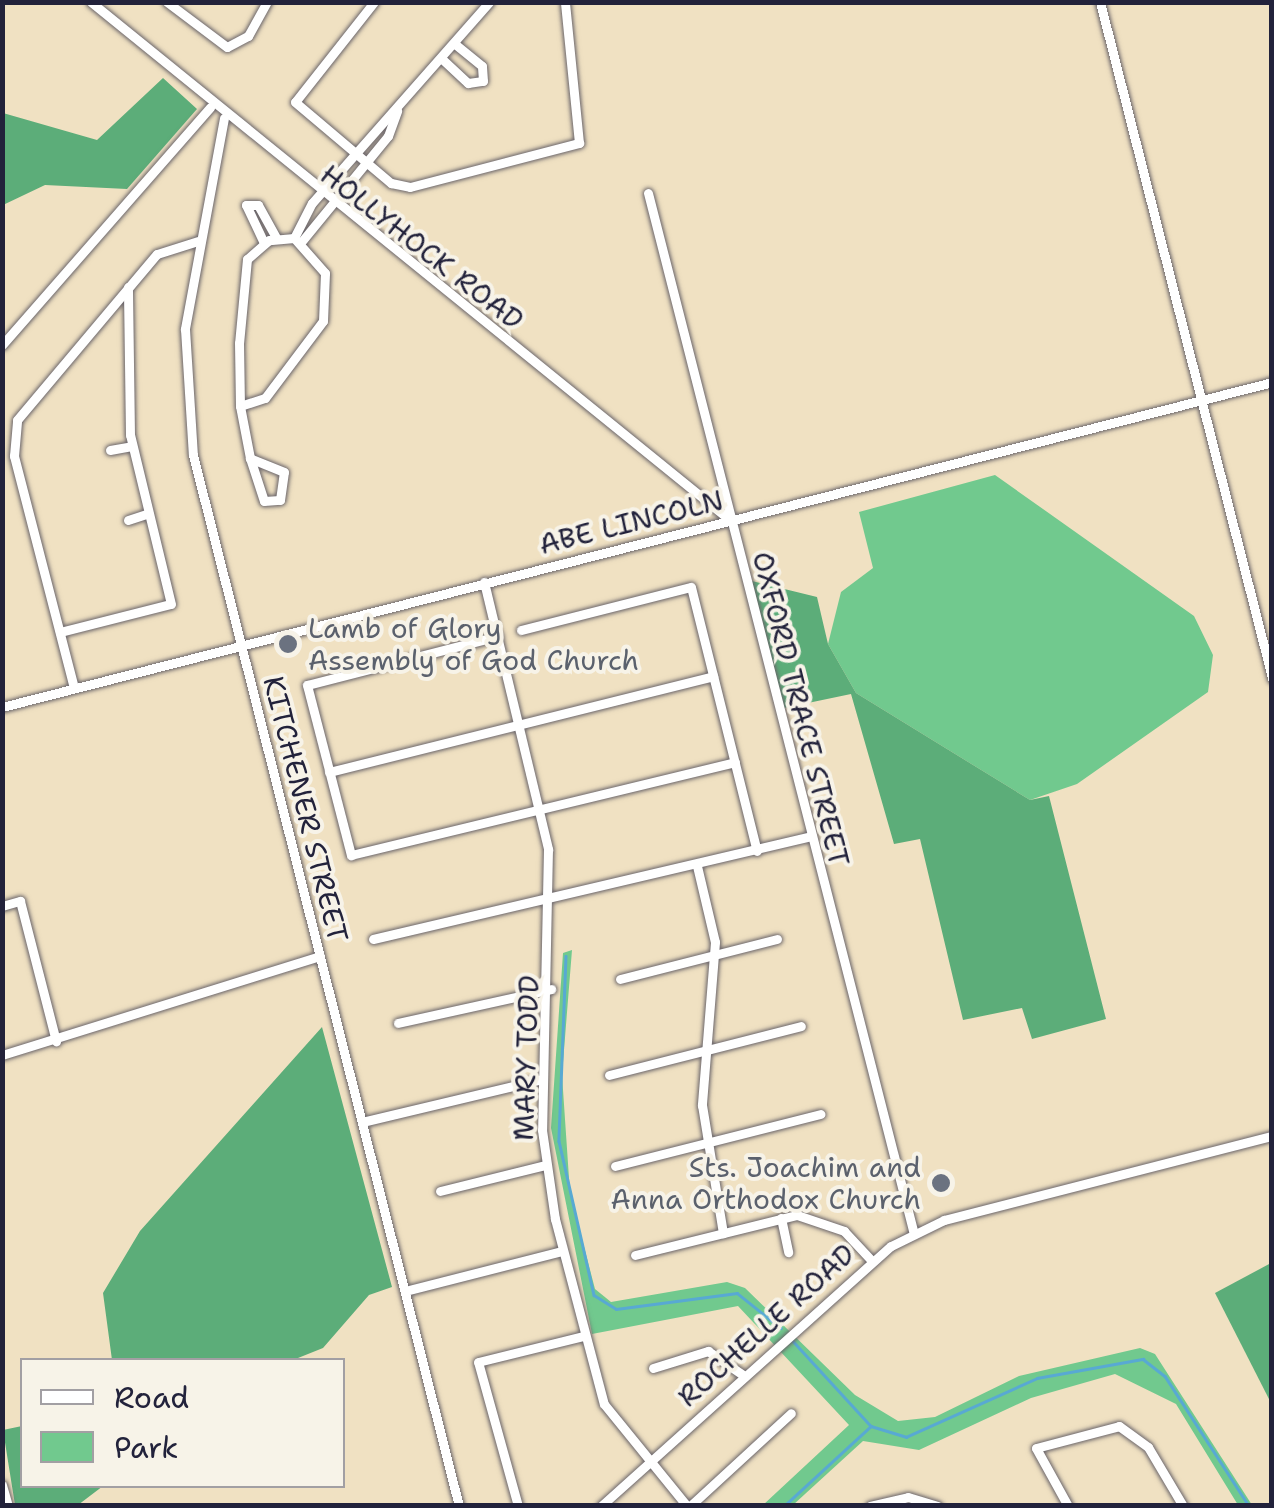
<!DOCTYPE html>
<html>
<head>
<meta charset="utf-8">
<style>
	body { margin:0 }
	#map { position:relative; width:1274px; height:1508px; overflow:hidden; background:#f0e1c2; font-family:"Shantell Sans",sans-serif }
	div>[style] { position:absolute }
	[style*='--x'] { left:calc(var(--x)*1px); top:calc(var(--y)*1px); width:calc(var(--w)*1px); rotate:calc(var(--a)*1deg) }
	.green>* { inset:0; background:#71c98e }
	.forest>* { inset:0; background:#5cad79 }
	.stream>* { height:2.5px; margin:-1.25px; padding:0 1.25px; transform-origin:1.25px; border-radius:1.25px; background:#58a9d3 }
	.roads { filter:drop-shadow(0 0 2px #6a656a) drop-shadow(0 0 2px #6a656a) }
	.minor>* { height:9px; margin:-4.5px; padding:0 4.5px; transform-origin:4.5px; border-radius:4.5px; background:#fff }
	.dots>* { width:28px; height:28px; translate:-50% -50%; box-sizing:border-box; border:5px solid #f7f3e8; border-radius:50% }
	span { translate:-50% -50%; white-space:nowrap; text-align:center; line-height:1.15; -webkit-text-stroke:8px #f7f3e8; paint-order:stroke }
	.street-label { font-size:28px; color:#22223b }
	.worship-label { font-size:28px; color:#5b616d }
	.left { translate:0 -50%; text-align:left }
	.right { translate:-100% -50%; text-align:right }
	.frame { position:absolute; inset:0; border:5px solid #22223b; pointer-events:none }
	.legend { position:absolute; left:20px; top:1358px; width:325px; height:130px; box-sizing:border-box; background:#f7f3e8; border:2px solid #a29fa3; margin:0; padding:12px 18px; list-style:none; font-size:30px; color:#22223b }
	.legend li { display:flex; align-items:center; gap:20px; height:50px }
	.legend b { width:50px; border:2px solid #a29fa3 }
</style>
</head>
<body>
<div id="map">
	<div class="green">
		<div style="clip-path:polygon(995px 475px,1194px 616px,1213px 655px,1208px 692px,1077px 784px,1030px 800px,856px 693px,828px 644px,841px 592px,873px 568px,859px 512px)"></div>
		<div style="clip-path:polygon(572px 950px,562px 1075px,570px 1193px,595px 1289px,611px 1302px,727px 1282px,745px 1288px,855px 1395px,898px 1421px,935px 1417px,1019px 1376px,1140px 1348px,1155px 1354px,1252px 1505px,1238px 1505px,1176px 1404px,1115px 1374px,1031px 1398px,919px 1450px,863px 1441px,793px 1505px,763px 1505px,849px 1425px,738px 1306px,592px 1334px,551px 1128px,563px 953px)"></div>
	</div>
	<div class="forest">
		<div style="clip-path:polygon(163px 78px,197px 109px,127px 189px,45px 185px,3px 205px,3px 113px,97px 140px)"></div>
		<div style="clip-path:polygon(752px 581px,817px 597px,828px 644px,856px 693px,1030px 800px,1049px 796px,1106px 1019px,1032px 1039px,1022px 1008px,963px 1020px,920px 839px,894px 844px,851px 694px,784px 708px)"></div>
		<div style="clip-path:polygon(322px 1027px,392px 1287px,369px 1295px,323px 1348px,293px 1360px,112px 1360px,103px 1293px,140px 1231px)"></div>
		<div style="clip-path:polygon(1271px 1263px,1271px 1403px,1215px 1293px)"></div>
		<div style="clip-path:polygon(22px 1426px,22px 1486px,103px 1486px,78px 1505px,15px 1505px,3px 1430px)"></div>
	</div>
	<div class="stream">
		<div style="--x:566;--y:956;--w:185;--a:92.2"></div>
		<div style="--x:559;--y:1141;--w:158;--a:77.2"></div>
		<div style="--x:594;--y:1295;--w:26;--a:32"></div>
		<div style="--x:616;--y:1309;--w:122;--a:-7.5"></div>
		<div style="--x:737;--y:1293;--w:56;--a:38.5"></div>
		<div style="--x:793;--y:1341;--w:115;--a:47.5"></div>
		<div style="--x:871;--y:1426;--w:37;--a:17"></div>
		<div style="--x:906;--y:1437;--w:144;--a:-24.2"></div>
		<div style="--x:1037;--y:1378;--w:108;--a:-10.2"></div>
		<div style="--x:1143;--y:1359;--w:28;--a:38"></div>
		<div style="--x:1165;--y:1376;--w:155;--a:57.1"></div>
		<div style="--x:784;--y:1506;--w:118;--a:-42.6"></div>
	</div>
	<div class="roads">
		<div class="minor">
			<div style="--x:91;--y:2;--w:823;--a:39.03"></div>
			<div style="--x:167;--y:2;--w:75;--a:36.9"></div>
			<div style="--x:227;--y:47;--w:24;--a:-28"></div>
			<div style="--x:248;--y:36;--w:39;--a:-61"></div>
			<div style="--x:374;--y:2;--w:127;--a:128.3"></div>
			<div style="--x:295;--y:102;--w:126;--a:40.2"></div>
			<div style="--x:391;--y:183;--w:19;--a:12"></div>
			<div style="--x:410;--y:187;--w:175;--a:-14.6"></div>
			<div style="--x:579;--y:143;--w:142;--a:-95.7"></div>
			<div style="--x:1100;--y:2;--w:698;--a:75.72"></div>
			<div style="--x:441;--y:58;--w:37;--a:43"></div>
			<div style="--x:468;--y:83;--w:15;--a:-8"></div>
			<div style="--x:483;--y:81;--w:15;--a:-94"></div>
			<div style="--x:482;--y:66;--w:36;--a:-141"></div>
			<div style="--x:224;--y:118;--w:215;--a:100.5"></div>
			<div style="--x:185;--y:329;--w:126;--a:86.4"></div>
			<div style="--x:193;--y:455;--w:1084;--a:75.8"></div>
			<div style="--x:648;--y:193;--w:1074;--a:75.67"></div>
			<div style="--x:294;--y:238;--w:39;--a:-63"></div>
			<div style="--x:312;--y:203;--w:268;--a:-48.6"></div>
			<div style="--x:302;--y:241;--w:136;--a:-50.7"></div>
			<div style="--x:388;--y:136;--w:27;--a:-70"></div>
			<div style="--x:264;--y:243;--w:42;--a:-115.3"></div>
			<div style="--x:246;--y:205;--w:12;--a:0"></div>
			<div style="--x:258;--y:205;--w:37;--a:61"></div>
			<div style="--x:2;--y:345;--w:316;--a:-48.8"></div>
			<div style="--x:240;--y:406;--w:26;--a:-18"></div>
			<div style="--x:265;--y:398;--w:96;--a:-53"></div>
			<div style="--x:323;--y:321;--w:48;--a:-87.6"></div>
			<div style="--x:325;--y:273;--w:47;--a:-131.5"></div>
			<div style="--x:294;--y:238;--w:25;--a:175"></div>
			<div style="--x:269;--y:240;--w:29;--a:139"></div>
			<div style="--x:247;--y:259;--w:84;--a:95.4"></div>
			<div style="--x:239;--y:343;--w:63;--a:89.1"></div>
			<div style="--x:240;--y:406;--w:53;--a:79.1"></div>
			<div style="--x:250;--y:458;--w:45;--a:72"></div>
			<div style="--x:264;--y:501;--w:16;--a:-4"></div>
			<div style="--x:280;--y:500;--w:28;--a:-82"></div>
			<div style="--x:284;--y:472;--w:37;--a:-158"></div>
			<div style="--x:110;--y:450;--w:22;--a:-10"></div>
			<div style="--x:128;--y:520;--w:20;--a:-18"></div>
			<div style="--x:484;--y:582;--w:275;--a:76.5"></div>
			<div style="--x:548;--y:849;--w:281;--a:91.2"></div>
			<div style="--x:542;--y:1130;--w:90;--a:81.7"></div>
			<div style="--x:555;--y:1219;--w:191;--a:75.2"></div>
			<div style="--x:604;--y:1404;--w:132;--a:50.9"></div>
			<div style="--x:521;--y:630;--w:175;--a:-14.2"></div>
			<div style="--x:691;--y:587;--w:272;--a:76"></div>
			<div style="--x:60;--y:632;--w:114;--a:-14.2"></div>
			<div style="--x:171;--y:604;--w:174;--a:-103.6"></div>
			<div style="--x:130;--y:435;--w:148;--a:-90.8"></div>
			<div style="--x:498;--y:636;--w:197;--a:165.6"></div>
			<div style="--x:307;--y:685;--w:176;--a:75.5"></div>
			<div style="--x:351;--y:855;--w:395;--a:-13.6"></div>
			<div style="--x:74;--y:688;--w:240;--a:-104.5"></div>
			<div style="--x:14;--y:456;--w:36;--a:-85"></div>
			<div style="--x:17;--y:420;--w:217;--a:-49.9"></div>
			<div style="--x:157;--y:254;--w:43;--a:-17.6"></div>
			<div style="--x:2;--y:707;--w:1311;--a:-14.35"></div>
			<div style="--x:329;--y:772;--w:396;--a:-14"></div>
			<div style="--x:697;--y:866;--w:78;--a:76.7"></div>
			<div style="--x:715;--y:942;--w:164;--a:94.6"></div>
			<div style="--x:702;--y:1105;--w:130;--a:80.7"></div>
			<div style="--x:2;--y:906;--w:19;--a:-16"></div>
			<div style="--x:20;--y:901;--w:145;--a:75.6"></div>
			<div style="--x:373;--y:939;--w:450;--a:-13.2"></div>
			<div style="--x:620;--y:979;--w:162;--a:-14.3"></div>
			<div style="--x:398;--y:1023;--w:157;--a:-12.5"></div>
			<div style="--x:2;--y:1055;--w:333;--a:-17.3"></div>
			<div style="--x:609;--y:1075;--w:198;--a:-14.3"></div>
			<div style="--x:362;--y:1122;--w:185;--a:-13.4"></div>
			<div style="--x:615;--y:1166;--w:212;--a:-14.2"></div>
			<div style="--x:440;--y:1191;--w:108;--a:-13.9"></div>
			<div style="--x:781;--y:1218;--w:35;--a:78"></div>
			<div style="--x:635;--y:1255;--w:167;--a:-13.9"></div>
			<div style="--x:797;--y:1215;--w:50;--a:18.8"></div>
			<div style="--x:844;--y:1231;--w:38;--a:47"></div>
			<div style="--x:405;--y:1291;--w:162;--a:-14.3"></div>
			<div style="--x:653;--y:1368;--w:58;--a:-17.2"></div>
			<div style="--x:708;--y:1351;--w:42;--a:34.4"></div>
			<div style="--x:2;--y:1485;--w:22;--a:74"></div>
			<div style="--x:518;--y:1506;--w:149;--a:-105.5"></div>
			<div style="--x:478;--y:1362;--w:108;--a:-13.9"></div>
			<div style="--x:601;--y:1506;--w:389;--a:-41.9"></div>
			<div style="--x:891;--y:1246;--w:59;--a:-26.1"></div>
			<div style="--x:944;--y:1220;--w:339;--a:-14.4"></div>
			<div style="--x:690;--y:1506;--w:137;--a:-42.6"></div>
			<div style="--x:870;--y:1506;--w:39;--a:-13"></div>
			<div style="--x:908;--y:1497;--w:31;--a:17"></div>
			<div style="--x:1068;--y:1506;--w:66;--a:-118.9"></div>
			<div style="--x:1036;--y:1448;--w:86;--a:-14.8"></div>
			<div style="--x:1119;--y:1426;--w:36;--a:36"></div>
			<div style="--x:1148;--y:1447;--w:69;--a:59.3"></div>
		</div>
	</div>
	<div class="dots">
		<div style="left:288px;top:644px;background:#6b7280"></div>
		<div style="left:941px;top:1183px;background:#6b7280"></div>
	</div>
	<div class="street-label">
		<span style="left:422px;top:247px;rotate:38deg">HOLLYHOCK ROAD</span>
		<span style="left:631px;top:522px;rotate:-14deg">ABE LINCOLN</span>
		<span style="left:801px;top:709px;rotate:76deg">OXFORD TRACE STREET</span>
		<span style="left:306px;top:809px;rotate:76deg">KITCHENER STREET</span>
		<span style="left:526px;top:1058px;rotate:-88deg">MARY TODD</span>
		<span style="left:766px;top:1325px;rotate:-42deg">ROCHELLE ROAD</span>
	</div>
	<div class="worship-label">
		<span class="left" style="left:308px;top:644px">Lamb of Glory<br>Assembly of God Church</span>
		<span class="right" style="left:921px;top:1183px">Sts. Joachim and<br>Anna Orthodox Church</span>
	</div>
	<div class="frame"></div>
	<ul class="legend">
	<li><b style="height:12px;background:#fff"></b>Road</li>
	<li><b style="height:28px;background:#71c98e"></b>Park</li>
	</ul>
</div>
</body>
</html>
